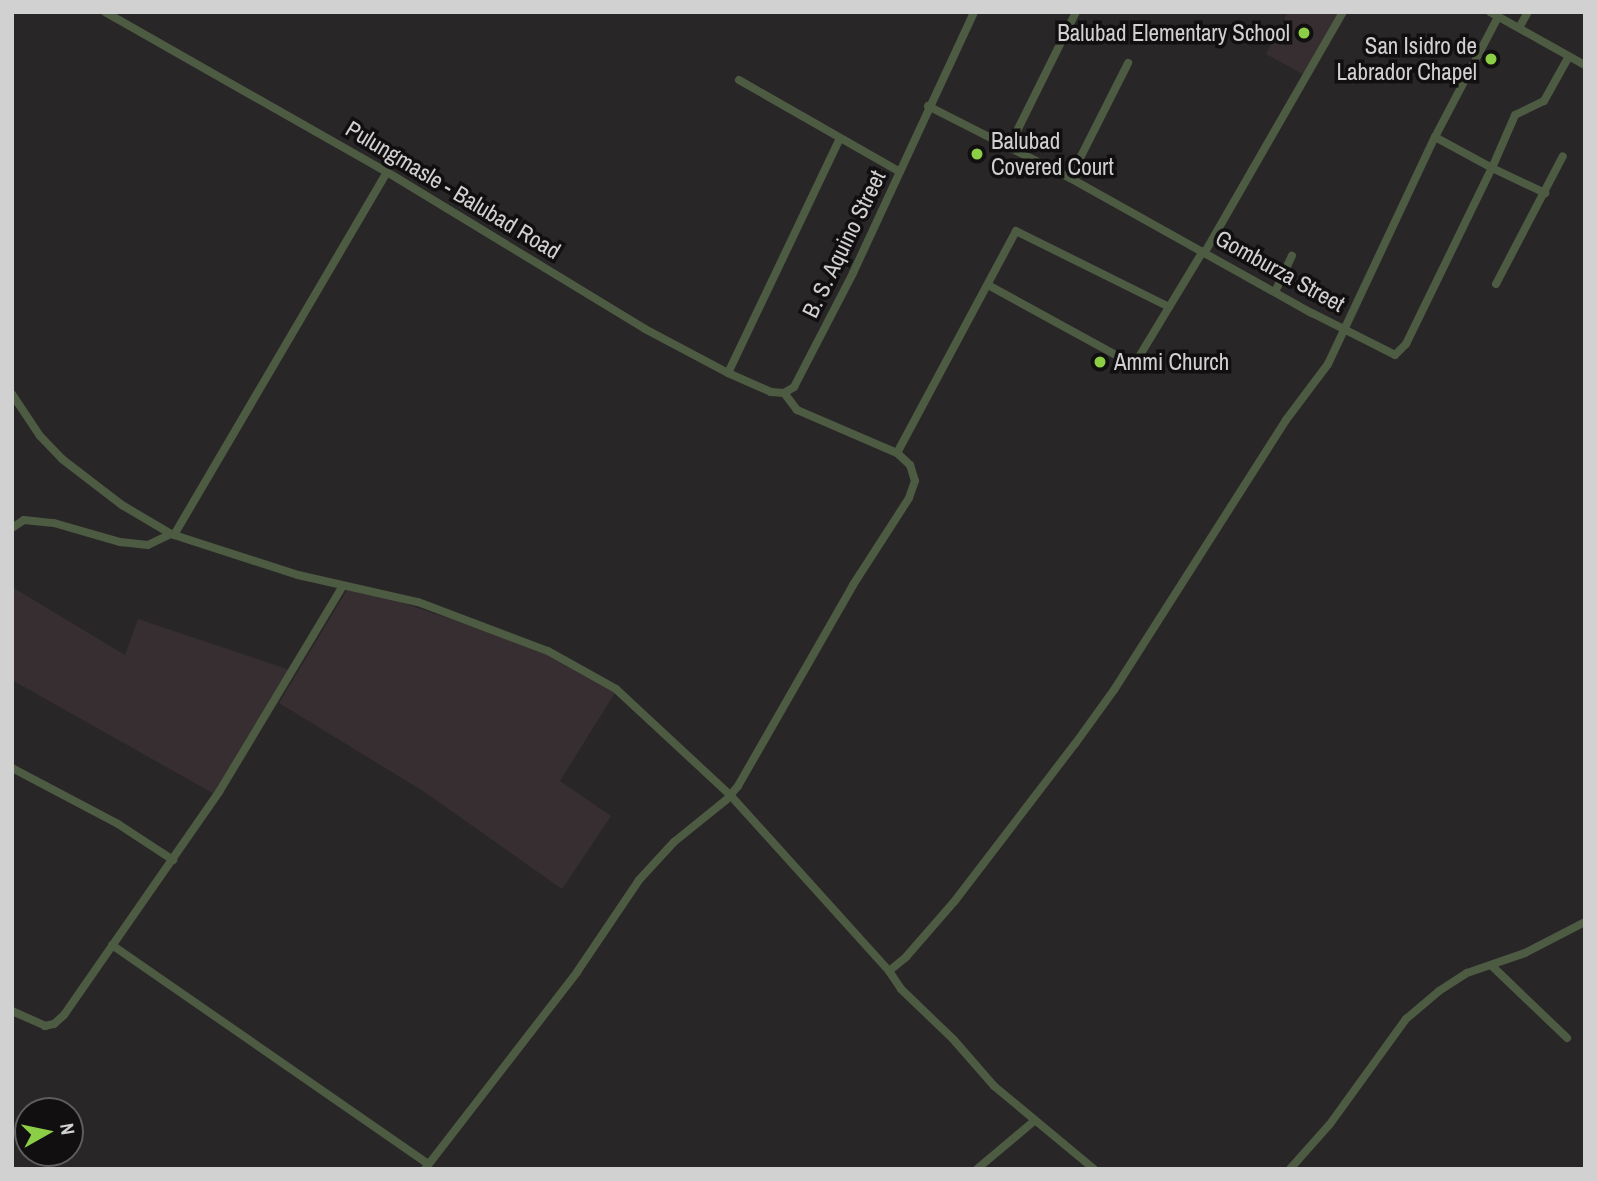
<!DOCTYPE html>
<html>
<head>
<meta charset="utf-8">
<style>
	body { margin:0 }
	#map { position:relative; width:1597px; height:1181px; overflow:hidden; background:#292627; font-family:"Archivo Narrow",sans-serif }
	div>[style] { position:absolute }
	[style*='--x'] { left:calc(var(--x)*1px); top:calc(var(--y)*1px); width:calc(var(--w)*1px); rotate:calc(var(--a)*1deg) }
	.built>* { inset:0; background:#372e31 }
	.minor>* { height:8px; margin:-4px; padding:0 4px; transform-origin:4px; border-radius:4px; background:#4d5b42 }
	.dots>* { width:19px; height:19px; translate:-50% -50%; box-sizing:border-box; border:4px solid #110f10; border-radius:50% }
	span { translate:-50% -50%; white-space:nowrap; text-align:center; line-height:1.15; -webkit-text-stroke:7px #110f10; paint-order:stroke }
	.poi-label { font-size:23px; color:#d2d1d1 }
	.right { translate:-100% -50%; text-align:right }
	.left { translate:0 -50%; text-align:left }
	.street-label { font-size:23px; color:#d2d1d1 }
	.frame { position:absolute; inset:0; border:14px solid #d2d1d1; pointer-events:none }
	.north { position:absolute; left:14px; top:1097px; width:70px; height:70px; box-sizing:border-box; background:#110f10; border:2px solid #5e5d5d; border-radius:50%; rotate:81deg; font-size:19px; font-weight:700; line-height:28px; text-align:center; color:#d2d1d1 }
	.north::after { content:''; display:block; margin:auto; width:24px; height:32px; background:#8cce45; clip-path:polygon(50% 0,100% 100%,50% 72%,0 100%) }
</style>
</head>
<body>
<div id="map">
	<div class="built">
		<div style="clip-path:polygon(1288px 12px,1342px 12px,1306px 76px,1266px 54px)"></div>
		<div style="clip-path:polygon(350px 585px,548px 652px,616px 691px,560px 781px,611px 816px,562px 889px,423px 791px,279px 703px)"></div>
		<div style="clip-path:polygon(12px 587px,125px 655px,138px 619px,293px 671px,216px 795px,12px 680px)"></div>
	</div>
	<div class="minor">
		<div style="--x:105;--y:12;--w:324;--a:29.6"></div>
		<div style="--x:387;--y:172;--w:302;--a:31.3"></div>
		<div style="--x:645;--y:329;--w:94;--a:27.9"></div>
		<div style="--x:728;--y:373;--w:47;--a:23.8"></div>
		<div style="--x:771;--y:392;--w:13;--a:4"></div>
		<div style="--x:1490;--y:12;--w:109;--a:29.2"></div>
		<div style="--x:1519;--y:28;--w:18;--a:-61"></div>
		<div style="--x:739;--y:80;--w:185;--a:29.7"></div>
		<div style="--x:928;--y:106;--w:159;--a:26.9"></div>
		<div style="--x:1070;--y:178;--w:277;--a:29.2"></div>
		<div style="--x:1312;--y:313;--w:93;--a:26.8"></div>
		<div style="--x:1395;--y:355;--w:16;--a:-45"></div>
		<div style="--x:1406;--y:344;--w:196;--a:-64"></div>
		<div style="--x:1492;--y:168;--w:59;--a:25.3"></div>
		<div style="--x:1435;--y:137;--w:65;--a:28.5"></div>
		<div style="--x:1492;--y:168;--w:58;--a:-66.5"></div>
		<div style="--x:1515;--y:115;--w:32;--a:-26"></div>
		<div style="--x:1544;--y:101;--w:51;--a:-60.9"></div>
		<div style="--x:1009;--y:147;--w:151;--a:-63.6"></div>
		<div style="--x:1070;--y:178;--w:129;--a:-63.2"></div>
		<div style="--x:1205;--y:252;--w:277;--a:-60.1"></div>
		<div style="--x:1496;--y:284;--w:144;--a:-62.4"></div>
		<div style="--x:988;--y:285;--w:166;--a:28.7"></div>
		<div style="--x:1134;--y:365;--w:133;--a:-58.8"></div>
		<div style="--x:1275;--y:292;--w:40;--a:-65"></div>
		<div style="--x:728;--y:373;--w:260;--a:-64.5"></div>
		<div style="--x:784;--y:393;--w:12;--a:-31"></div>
		<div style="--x:794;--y:387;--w:128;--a:-62.6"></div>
		<div style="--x:853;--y:273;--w:288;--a:-65.1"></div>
		<div style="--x:12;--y:394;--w:50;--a:56.3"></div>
		<div style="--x:40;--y:436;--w:32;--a:46"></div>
		<div style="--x:62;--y:459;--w:76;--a:37.5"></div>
		<div style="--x:122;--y:505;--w:57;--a:30.6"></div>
		<div style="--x:171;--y:534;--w:133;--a:17.9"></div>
		<div style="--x:298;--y:575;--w:123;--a:12.7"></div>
		<div style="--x:418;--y:602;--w:139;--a:20.7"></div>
		<div style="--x:548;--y:651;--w:78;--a:29.2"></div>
		<div style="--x:616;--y:689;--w:157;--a:42.9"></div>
		<div style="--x:731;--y:796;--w:236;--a:47.9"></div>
		<div style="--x:889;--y:971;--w:22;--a:56"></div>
		<div style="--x:901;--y:989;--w:72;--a:43.9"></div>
		<div style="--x:953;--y:1039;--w:62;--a:48.9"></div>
		<div style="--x:994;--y:1086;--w:130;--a:39.7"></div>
		<div style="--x:897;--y:453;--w:252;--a:-61.8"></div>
		<div style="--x:1016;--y:231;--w:171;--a:26.4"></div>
		<div style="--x:12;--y:528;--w:14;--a:-34"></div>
		<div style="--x:24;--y:520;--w:30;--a:6"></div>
		<div style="--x:54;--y:523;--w:69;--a:16.1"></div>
		<div style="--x:120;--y:542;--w:28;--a:6"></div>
		<div style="--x:148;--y:545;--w:25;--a:-26"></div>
		<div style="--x:174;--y:535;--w:421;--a:-59.6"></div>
		<div style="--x:12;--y:768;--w:120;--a:27.8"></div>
		<div style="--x:118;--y:824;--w:66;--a:33.2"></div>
		<div style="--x:112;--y:945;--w:384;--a:34.7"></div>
		<div style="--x:1492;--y:966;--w:104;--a:43.8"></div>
		<div style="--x:889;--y:971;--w:22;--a:-39"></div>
		<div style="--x:906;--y:957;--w:73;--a:-48.9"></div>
		<div style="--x:954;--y:902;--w:199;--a:-52.6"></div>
		<div style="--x:1075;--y:744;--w:67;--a:-54.2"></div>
		<div style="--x:1114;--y:690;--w:320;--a:-57.5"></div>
		<div style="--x:1286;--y:420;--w:70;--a:-53.1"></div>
		<div style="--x:1328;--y:364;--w:251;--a:-64.8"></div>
		<div style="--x:1435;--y:137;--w:136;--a:-62.3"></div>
		<div style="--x:12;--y:1011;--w:36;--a:24"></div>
		<div style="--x:45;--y:1026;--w:9;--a:-13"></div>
		<div style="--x:54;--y:1024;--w:13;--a:-42"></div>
		<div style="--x:64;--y:1015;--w:272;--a:-55.2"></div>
		<div style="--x:219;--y:792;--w:240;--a:-59"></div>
		<div style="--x:425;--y:1169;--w:249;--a:-52.3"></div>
		<div style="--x:577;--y:972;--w:111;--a:-56"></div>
		<div style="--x:639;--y:880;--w:52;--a:-47.4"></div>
		<div style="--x:674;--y:842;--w:67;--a:-38.9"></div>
		<div style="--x:726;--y:800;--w:18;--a:-49"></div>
		<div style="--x:738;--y:786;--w:232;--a:-60.2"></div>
		<div style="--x:853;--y:585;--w:103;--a:-57.2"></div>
		<div style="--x:909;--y:498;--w:18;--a:-71"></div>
		<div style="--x:915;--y:481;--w:17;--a:-107"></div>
		<div style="--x:910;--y:465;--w:18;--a:-137"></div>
		<div style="--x:897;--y:453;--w:109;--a:-156.7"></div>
		<div style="--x:797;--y:410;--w:21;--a:-127"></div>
		<div style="--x:977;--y:1169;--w:75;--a:-40.1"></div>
		<div style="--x:1290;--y:1169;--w:60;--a:-48.4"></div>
		<div style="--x:1330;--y:1124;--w:130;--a:-54.1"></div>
		<div style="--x:1406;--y:1019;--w:43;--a:-40.3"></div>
		<div style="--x:1439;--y:991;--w:33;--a:-33"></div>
		<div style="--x:1467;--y:973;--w:61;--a:-19"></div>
		<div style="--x:1525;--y:953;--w:68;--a:-27.3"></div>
	</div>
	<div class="dots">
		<div style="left:1304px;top:33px;background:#8cce45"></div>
		<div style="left:1491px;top:59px;background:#8cce45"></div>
		<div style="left:977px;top:154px;background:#8cce45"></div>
		<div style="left:1100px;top:362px;background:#8cce45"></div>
	</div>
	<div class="poi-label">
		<span class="right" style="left:1290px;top:33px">Balubad Elementary School</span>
		<span class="right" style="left:1477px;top:59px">San Isidro de<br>Labrador Chapel</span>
		<span class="left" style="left:991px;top:154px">Balubad<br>Covered Court</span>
		<span class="left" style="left:1114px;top:362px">Ammi Church</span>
	</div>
	<div class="street-label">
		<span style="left:453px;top:190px;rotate:31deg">Pulungmasle - Balubad Road</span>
		<span style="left:844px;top:244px;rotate:-64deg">B. S. Aquino Street</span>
		<span style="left:1280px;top:271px;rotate:29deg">Gomburza Street</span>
	</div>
	<div class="frame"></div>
	<div class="north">N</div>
</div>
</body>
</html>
